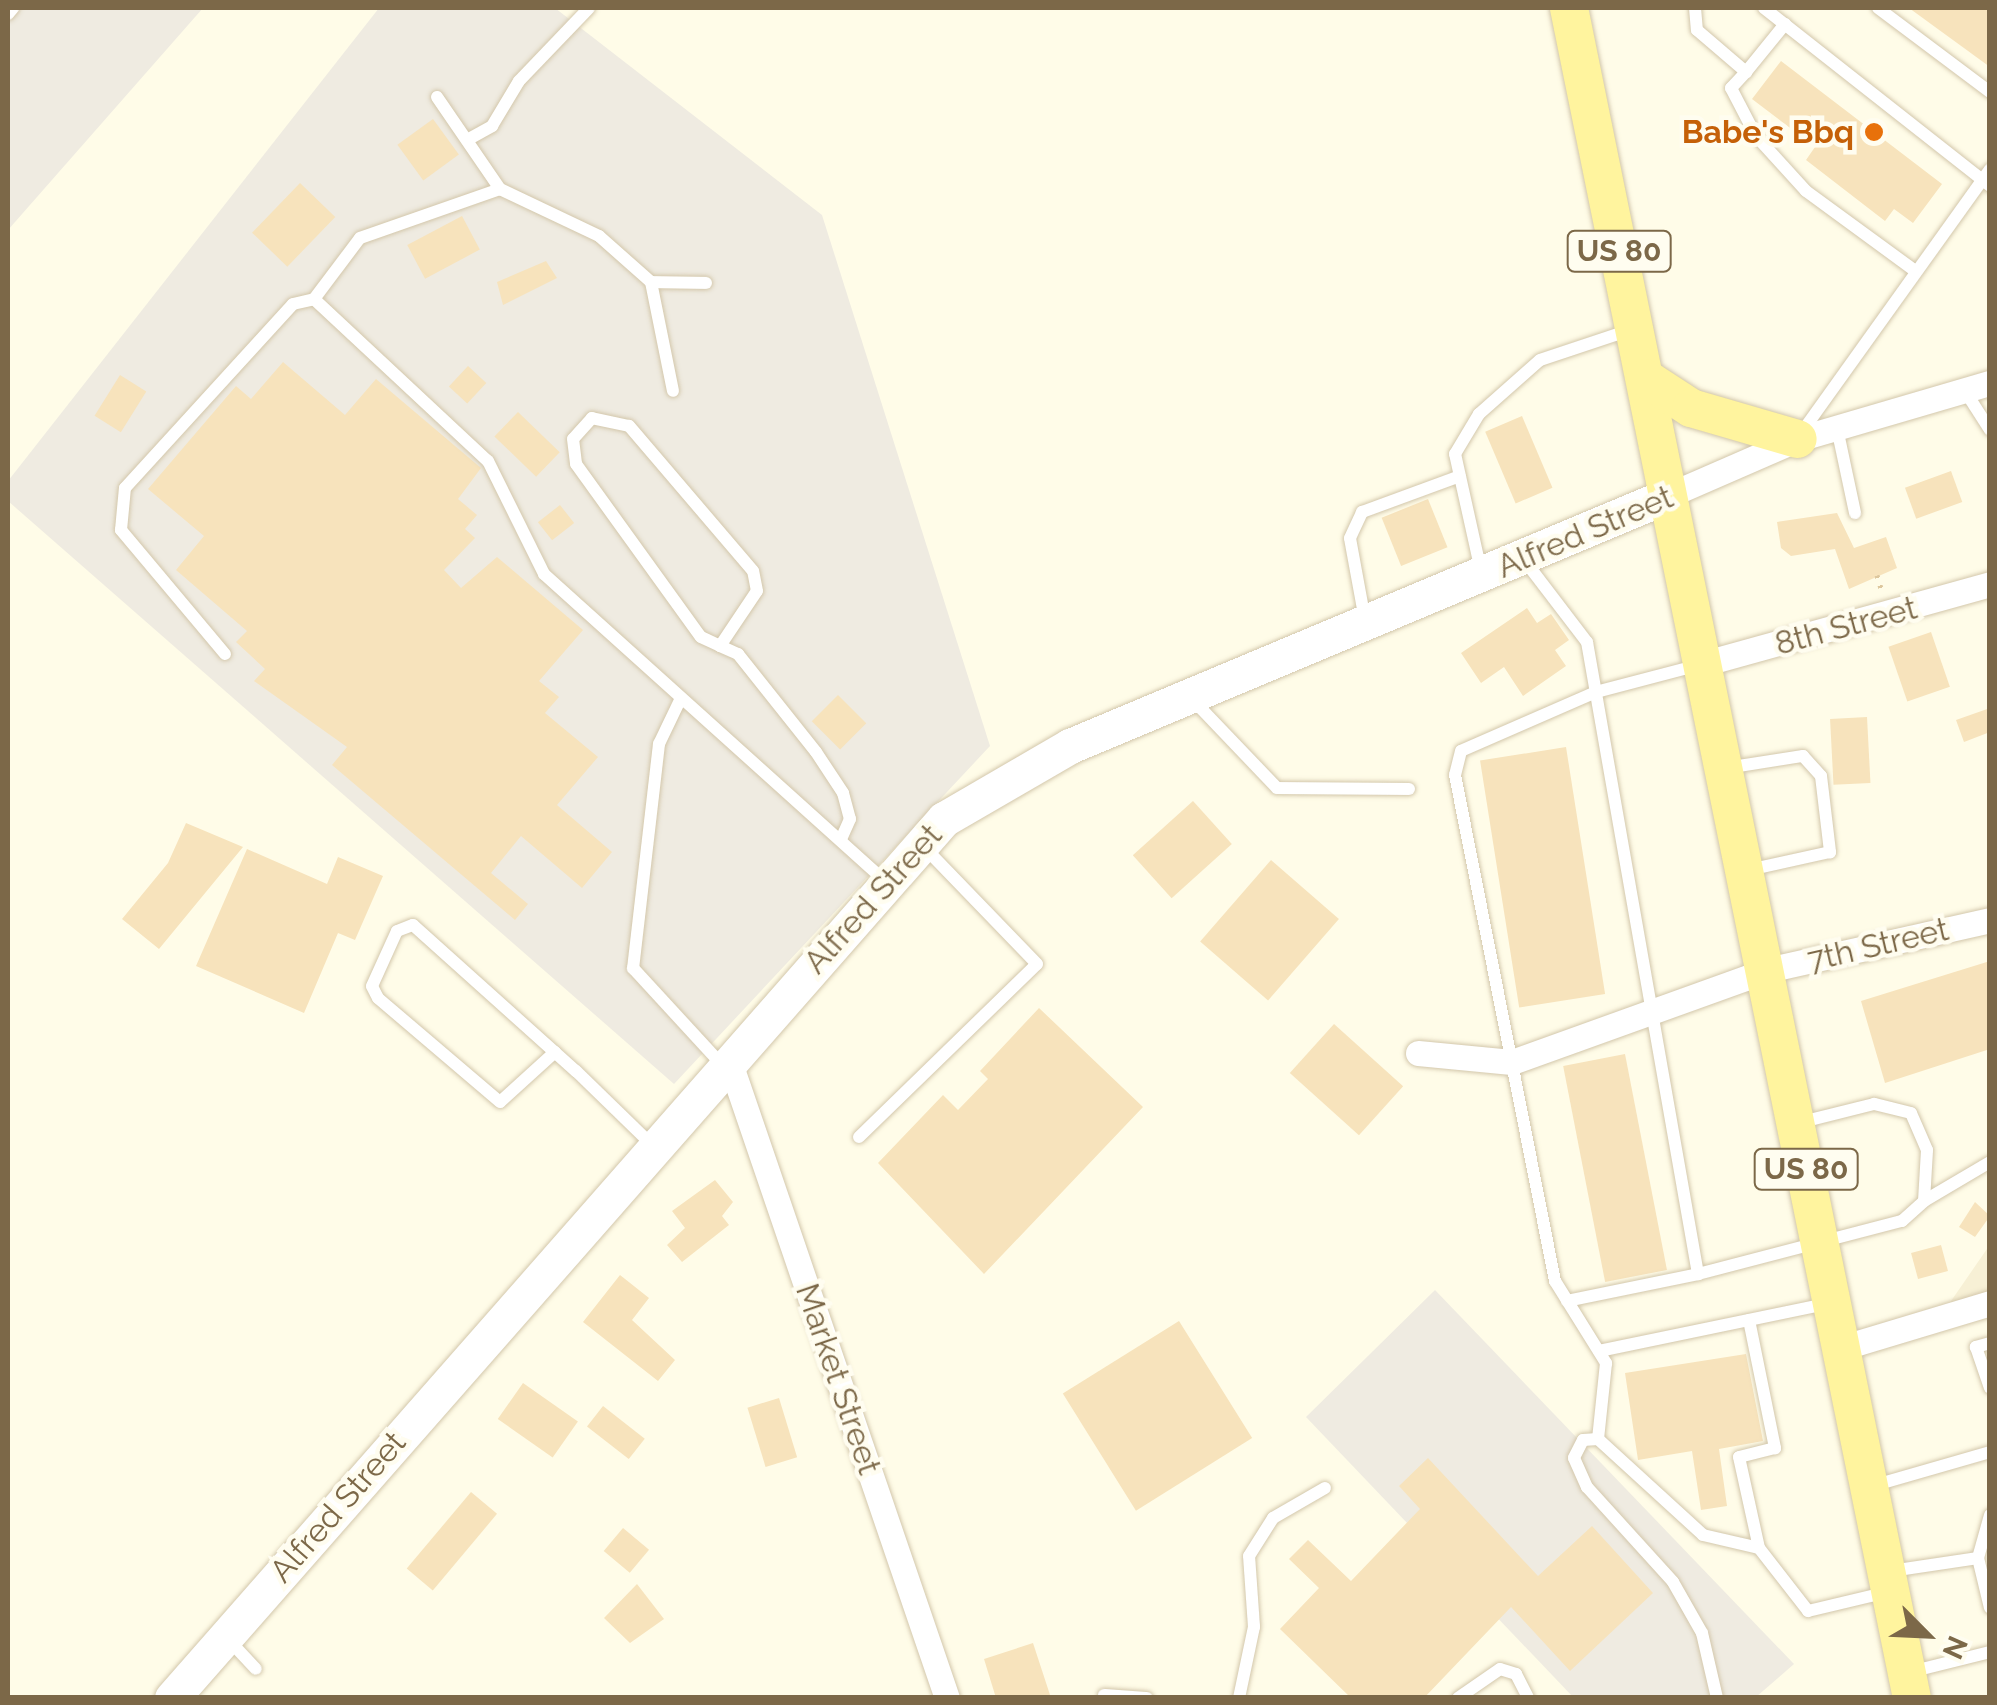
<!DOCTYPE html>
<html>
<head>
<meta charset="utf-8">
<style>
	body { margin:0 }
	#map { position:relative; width:1997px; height:1705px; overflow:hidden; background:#fffce8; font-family:Raleway,sans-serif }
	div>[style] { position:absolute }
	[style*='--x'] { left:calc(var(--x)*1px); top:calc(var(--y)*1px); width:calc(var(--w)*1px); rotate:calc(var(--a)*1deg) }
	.residential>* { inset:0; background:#f7f0d5 }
	.industrial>* { inset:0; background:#efebe1 }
	.building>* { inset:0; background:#f7e3bc; transform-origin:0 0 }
	.path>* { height:5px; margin-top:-2.5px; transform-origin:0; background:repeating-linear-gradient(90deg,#ddc79e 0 2.5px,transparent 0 10.5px) }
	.roads { filter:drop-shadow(0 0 2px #d3c7ab) drop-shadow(0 0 2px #d3c7ab) }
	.service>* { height:12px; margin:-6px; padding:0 6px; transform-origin:6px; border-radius:6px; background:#fff }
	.minor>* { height:25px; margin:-12.5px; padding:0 12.5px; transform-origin:12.5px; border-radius:12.5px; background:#fff }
	.secondary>* { height:35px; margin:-17.5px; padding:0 17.5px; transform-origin:17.5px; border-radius:17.5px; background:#fff }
	.primary>* { height:38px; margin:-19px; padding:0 19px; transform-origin:19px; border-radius:19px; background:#fff49e }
	.dots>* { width:28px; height:28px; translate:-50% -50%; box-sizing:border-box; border:5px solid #fffdf0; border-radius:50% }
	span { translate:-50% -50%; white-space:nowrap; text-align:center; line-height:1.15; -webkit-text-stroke:9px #fffdf0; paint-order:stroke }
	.shield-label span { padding:2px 8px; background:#fffdf0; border:2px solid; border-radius:8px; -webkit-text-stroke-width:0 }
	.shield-label { font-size:30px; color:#7c6848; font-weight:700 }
	.food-label { font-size:32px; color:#c56008; font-weight:700 }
	.right { translate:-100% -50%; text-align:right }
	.street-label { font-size:32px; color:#7c6848 }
	.frame { position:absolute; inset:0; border:10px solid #7c6848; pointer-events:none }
	.north { position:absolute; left:1877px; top:1585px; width:100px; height:100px; -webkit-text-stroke:8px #fffdf0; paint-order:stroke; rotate:114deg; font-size:28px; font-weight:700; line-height:40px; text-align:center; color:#7c6848 }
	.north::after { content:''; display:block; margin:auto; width:35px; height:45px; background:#7c6848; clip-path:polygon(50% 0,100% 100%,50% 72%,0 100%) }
</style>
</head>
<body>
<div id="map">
	<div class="residential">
		<div style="clip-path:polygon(1989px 1246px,1989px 1317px,1929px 1333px)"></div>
	</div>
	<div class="industrial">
		<div style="clip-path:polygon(8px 8px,203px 8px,8px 230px)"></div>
		<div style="clip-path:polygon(379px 8px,555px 8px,822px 215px,990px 746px,674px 1084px,8px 501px,8px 481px)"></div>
		<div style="clip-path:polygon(1435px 1290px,1794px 1664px,1756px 1697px,1573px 1697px,1306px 1417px)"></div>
	</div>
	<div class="building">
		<div style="clip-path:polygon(1909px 8px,1990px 8px,1990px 67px)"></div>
		<div style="clip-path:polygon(1781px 61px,1942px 184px,1913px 223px,1894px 209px,1885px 221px,1806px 160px,1815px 147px,1752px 99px)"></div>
		<div style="left:433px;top:119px;width:44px;height:44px;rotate:54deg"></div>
		<div style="left:300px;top:183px;width:49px;height:69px;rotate:44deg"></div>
		<div style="left:462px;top:216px;width:38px;height:62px;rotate:62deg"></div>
		<div style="clip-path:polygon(546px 261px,557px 278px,503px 305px,497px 282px)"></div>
		<div style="clip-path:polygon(283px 362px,345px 415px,376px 379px,481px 468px,458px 499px,477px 515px,465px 529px,475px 538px,444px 570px,461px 588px,497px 557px,583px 630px,539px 681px,559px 697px,545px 713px,598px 757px,557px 805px,612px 852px,582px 888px,521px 836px,491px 873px,528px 904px,515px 920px,332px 765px,347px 747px,254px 681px,265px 669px,236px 642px,247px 631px,176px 570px,204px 536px,148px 489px,236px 386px,251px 399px)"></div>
		<div style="left:468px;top:366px;width:25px;height:28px;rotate:43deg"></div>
		<div style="left:120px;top:375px;width:31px;height:48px;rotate:32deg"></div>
		<div style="left:518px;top:412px;width:58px;height:34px;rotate:44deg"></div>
		<div style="left:1522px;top:416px;width:78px;height:40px;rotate:67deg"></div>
		<div style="left:1951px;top:471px;width:33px;height:49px;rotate:70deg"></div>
		<div style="left:1428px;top:499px;width:52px;height:50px;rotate:68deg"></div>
		<div style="left:560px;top:505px;width:23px;height:28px;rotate:52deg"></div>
		<div style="clip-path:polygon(1837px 513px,1854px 548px,1886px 537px,1897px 568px,1849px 589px,1835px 549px,1791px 556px,1781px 548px,1777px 522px)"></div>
		<div style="clip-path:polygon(1527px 608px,1537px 623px,1551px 614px,1569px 640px,1555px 650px,1566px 666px,1523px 696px,1504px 667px,1481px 683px,1461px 653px)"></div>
		<div style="left:1931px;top:632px;width:58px;height:45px;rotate:71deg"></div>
		<div style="left:838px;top:695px;width:40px;height:37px;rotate:45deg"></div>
		<div style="clip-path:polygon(1990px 708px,1990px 732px,1964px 742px,1956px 720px)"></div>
		<div style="left:1867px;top:717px;width:66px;height:37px;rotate:87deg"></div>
		<div style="left:1566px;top:747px;width:250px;height:87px;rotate:81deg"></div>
		<div style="left:1193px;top:801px;width:58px;height:81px;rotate:48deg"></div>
		<div style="clip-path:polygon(186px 823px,243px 847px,159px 949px,122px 919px,168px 863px)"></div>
		<div style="clip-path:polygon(247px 849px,327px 884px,338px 857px,383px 876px,355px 940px,338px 933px,304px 1013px,196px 966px)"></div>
		<div style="left:1271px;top:860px;width:90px;height:108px;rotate:41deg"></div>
		<div style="clip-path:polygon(1990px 961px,1990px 1049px,1885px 1083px,1861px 1001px)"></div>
		<div style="clip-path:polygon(1039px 1008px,1143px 1107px,984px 1274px,878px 1163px,943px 1095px,958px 1110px,988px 1079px,980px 1071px)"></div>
		<div style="left:1334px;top:1024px;width:93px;height:66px;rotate:42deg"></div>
		<div style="left:1625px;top:1054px;width:220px;height:63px;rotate:79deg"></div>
		<div style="clip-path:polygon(715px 1180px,733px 1202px,722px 1216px,729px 1225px,682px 1262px,667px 1245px,685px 1228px,672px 1211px)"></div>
		<div style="clip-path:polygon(1975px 1202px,1990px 1216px,1975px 1237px,1959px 1227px)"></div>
		<div style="left:1941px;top:1245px;width:27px;height:31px;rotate:75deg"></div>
		<div style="clip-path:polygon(620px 1275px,649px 1298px,632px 1320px,675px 1360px,658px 1381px,583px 1322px)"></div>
		<div style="left:1179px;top:1321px;width:138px;height:137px;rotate:58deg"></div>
		<div style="clip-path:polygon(1746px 1354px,1763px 1441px,1719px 1449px,1727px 1506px,1701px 1510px,1692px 1451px,1638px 1460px,1625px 1373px)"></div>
		<div style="left:523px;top:1383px;width:67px;height:44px;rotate:35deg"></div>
		<div style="left:779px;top:1398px;width:62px;height:33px;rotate:73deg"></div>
		<div style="left:603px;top:1406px;width:53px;height:26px;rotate:38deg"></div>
		<div style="clip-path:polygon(1428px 1458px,1538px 1576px,1592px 1526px,1653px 1593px,1570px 1671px,1511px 1607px,1424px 1698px,1351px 1698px,1280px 1629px,1319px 1588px,1289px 1559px,1308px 1540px,1351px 1581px,1420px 1509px,1399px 1486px)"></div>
		<div style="left:471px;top:1492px;width:34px;height:100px;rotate:40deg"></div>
		<div style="left:623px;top:1528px;width:34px;height:30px;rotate:40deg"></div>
		<div style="clip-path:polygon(637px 1584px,664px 1619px,630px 1643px,604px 1618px)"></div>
		<div style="clip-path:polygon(1033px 1643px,1051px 1698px,996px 1698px,984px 1659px)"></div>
	</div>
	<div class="path">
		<div style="--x:1877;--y:575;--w:17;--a:73"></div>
	</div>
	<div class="roads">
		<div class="service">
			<div style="--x:1695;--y:8;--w:22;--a:85"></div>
			<div style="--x:1697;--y:30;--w:65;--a:40.6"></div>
			<div style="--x:1746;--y:72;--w:22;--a:133"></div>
			<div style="--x:1731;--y:88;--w:54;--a:62.5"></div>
			<div style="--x:1756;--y:136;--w:74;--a:47.7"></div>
			<div style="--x:1806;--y:191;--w:134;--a:36.2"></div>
			<div style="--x:1764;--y:8;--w:288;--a:38.2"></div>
			<div style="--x:1878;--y:8;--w:140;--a:36.9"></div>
			<div style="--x:8;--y:14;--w:8;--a:-50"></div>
			<div style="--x:1746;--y:72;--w:62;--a:-50.9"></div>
			<div style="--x:437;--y:97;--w:112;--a:55.6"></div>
			<div style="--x:467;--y:140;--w:29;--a:-29"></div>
			<div style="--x:492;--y:126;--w:52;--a:-59"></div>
			<div style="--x:519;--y:81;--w:101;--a:-46.2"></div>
			<div style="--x:651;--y:282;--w:55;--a:1"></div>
			<div style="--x:314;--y:299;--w:76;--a:-53"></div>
			<div style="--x:360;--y:238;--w:148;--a:-19.3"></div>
			<div style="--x:500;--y:189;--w:110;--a:25.4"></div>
			<div style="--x:599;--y:236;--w:69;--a:41.5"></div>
			<div style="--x:651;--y:282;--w:111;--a:78.6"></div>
			<div style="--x:1965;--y:391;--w:46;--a:57.3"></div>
			<div style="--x:1837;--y:428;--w:87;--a:78"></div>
			<div style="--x:1799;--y:436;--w:328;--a:-54.4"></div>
			<div style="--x:1525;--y:561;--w:102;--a:52.6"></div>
			<div style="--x:1587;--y:642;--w:642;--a:80.04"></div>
			<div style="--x:1698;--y:1274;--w:211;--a:-14.6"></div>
			<div style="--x:1902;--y:1221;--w:30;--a:-42"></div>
			<div style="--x:1924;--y:1201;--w:51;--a:-86.6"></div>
			<div style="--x:1927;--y:1150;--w:40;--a:-113.4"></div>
			<div style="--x:1911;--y:1113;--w:38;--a:-166"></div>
			<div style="--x:1874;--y:1104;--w:78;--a:166"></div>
			<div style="--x:1481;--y:571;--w:120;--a:-102.5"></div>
			<div style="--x:1455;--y:454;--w:47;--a:-59"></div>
			<div style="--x:1479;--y:414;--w:81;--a:-41.5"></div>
			<div style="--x:1540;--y:360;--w:98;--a:-18.4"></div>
			<div style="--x:1365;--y:620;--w:83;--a:-100.4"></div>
			<div style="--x:1350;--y:538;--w:29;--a:-65"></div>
			<div style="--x:1362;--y:512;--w:104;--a:-20.2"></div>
			<div style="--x:720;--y:646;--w:66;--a:-56.1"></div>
			<div style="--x:757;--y:591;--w:20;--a:-101"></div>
			<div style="--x:753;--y:571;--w:191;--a:-130.5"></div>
			<div style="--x:629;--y:426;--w:38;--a:-168"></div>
			<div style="--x:592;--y:418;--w:28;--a:132"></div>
			<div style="--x:573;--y:439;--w:25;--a:83"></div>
			<div style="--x:576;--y:464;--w:213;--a:54.2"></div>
			<div style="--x:701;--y:637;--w:21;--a:25"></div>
			<div style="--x:720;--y:646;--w:20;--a:24"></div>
			<div style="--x:738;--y:654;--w:125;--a:51.5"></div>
			<div style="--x:816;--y:752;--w:49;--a:56.6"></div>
			<div style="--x:843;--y:793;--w:27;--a:75"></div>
			<div style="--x:850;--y:819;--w:22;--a:114"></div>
			<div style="--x:225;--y:654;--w:162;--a:-130"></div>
			<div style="--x:121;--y:530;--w:42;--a:-84.6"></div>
			<div style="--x:125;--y:488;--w:249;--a:-47.6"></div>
			<div style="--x:293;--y:304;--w:22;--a:-13"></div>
			<div style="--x:314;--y:299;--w:238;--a:43"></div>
			<div style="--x:488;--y:461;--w:126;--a:63.6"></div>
			<div style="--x:544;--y:574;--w:459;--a:42"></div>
			<div style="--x:1699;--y:665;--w:106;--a:165.3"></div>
			<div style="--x:1596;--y:692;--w:147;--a:156.4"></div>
			<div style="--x:1461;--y:751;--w:25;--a:104"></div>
			<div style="--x:1455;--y:775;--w:516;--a:78.82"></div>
			<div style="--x:1555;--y:1281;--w:97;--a:58.1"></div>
			<div style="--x:1606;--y:1363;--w:76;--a:96"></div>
			<div style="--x:1598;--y:1439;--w:142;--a:42.4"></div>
			<div style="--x:1703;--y:1535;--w:57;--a:13.1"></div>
			<div style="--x:1759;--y:1548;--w:80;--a:52.1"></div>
			<div style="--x:1808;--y:1611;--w:82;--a:-13.4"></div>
			<div style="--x:681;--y:698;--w:51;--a:115.6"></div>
			<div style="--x:659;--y:744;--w:226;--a:96.6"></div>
			<div style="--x:633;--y:968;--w:133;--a:47.4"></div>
			<div style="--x:1191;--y:698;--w:124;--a:46.3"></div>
			<div style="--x:1277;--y:788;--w:132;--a:0.4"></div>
			<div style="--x:1726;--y:768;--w:78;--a:-8.9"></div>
			<div style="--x:1803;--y:756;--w:27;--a:48"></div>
			<div style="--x:1821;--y:776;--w:77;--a:83.2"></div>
			<div style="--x:1830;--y:852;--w:83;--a:167.5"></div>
			<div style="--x:555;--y:1052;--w:74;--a:137.7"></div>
			<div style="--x:500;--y:1102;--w:160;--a:-139.6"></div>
			<div style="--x:378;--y:998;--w:13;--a:-117"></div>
			<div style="--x:372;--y:986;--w:60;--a:-65.6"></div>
			<div style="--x:397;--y:931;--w:17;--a:-21"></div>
			<div style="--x:413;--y:925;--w:219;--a:41.9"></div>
			<div style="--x:576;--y:1071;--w:107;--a:44.2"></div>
			<div style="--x:859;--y:1137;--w:248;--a:-44.2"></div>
			<div style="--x:1037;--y:964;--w:164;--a:-134"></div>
			<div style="--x:1924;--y:1201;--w:77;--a:-30.6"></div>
			<div style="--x:1567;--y:1301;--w:134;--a:-11.6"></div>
			<div style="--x:1749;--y:1320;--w:131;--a:78.5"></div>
			<div style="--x:1775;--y:1448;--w:37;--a:166"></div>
			<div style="--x:1739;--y:1457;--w:93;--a:77.6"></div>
			<div style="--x:1990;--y:1343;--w:15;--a:164"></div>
			<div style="--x:1976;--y:1347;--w:43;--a:71.1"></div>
			<div style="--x:1599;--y:1351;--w:236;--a:-11.7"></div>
			<div style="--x:1598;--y:1439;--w:15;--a:176"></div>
			<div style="--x:1583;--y:1440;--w:20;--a:117"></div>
			<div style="--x:1574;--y:1458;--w:32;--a:66"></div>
			<div style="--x:1587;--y:1487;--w:128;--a:47.8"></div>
			<div style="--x:1673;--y:1582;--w:59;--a:60.4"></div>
			<div style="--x:1702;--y:1633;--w:67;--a:77"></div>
			<div style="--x:1872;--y:1486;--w:123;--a:-16.1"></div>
			<div style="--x:1990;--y:1515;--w:45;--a:105.6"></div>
			<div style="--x:1978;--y:1558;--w:51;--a:76.5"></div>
			<div style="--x:1891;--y:1571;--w:88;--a:-8.5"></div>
			<div style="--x:227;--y:1638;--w:42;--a:46.9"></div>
			<div style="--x:1910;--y:1672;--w:82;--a:-14"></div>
			<div style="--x:1104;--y:1695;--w:43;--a:4"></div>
			<div style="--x:1239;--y:1698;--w:73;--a:-78.1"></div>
			<div style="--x:1254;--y:1627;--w:71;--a:-94"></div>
			<div style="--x:1249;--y:1556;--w:45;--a:-57.7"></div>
			<div style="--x:1273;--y:1518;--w:60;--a:-30"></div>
			<div style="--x:1458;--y:1698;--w:51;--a:-34.6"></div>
			<div style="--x:1500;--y:1669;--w:17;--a:17"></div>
			<div style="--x:1516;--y:1674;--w:27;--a:63"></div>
		</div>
		<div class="minor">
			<div style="--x:1669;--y:495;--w:141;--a:-23.5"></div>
			<div style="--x:1798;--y:439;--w:200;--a:-16.3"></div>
			<div style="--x:1702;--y:664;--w:299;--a:-15.5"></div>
			<div style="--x:1418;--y:1053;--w:94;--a:5.5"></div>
			<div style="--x:1512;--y:1062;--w:271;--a:-19.8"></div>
			<div style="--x:1767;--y:970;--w:229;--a:-12.6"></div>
			<div style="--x:729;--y:1060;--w:674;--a:71.14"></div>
			<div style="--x:1841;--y:1348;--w:156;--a:-16.8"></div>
		</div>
		<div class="secondary">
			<div style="--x:172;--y:1698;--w:1170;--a:-48.71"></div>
			<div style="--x:944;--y:819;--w:146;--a:-30.1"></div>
			<div style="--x:1070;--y:746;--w:649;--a:-22.74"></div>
		</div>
		<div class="primary">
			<div style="--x:1569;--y:8;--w:1724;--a:78.53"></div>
			<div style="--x:1645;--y:378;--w:55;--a:33.1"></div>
			<div style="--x:1691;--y:408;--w:111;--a:16.2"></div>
		</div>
	</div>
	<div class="dots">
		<div style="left:1874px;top:132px;background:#e8710a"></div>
	</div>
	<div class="shield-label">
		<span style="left:1619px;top:251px">US 80</span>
		<span style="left:1806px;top:1169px">US 80</span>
	</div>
	<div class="food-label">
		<span class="right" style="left:1854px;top:132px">Babe's Bbq</span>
	</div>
	<div class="street-label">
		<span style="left:1585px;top:532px;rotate:-23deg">Alfred Street</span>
		<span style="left:1846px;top:626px;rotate:-15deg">8th Street</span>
		<span style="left:873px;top:899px;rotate:-48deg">Alfred Street</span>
		<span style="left:1878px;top:945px;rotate:-13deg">7th Street</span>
		<span style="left:838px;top:1379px;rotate:71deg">Market Street</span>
		<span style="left:338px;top:1507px;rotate:-49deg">Alfred Street</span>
	</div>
	<div class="frame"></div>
	<div class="north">N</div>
</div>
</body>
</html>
